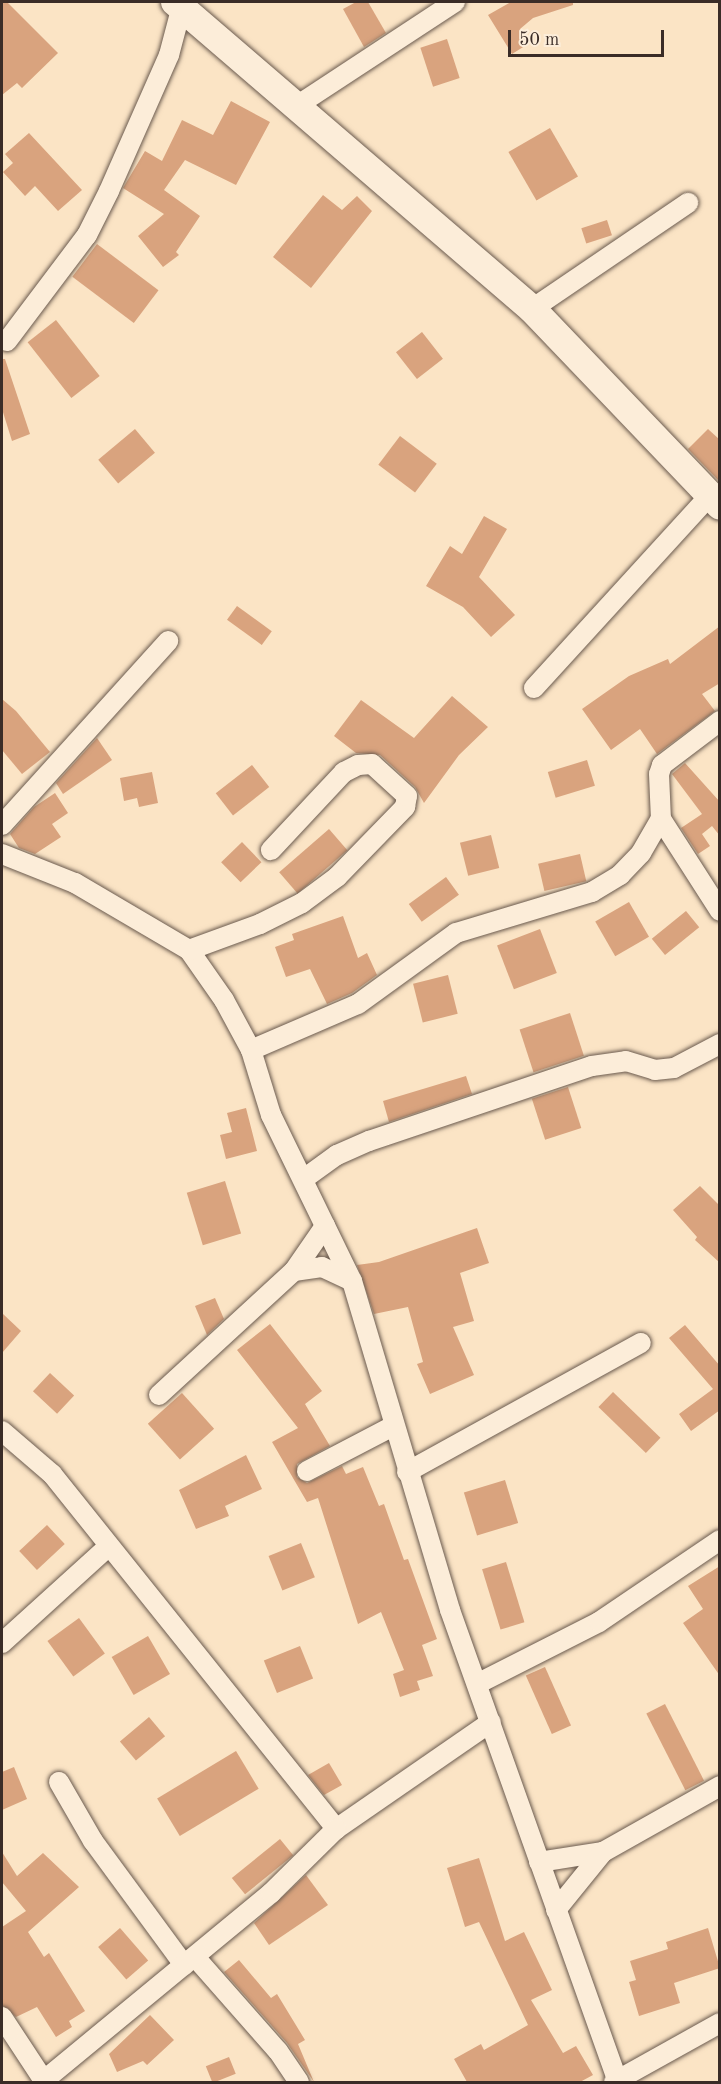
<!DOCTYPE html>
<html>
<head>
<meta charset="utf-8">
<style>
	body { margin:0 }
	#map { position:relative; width:721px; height:2084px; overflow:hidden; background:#fbe4c5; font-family:"Old Standard TT",serif }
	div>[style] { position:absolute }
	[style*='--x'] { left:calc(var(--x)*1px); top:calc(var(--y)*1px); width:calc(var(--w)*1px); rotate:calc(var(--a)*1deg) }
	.building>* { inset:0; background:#d9a37e; transform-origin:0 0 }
	.roads { filter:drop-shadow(0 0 2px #6a5a4e) drop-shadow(0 0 2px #6a5a4e) }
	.street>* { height:20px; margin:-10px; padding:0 10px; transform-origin:10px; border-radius:10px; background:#fcedd9 }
	.secondary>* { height:28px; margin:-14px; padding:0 14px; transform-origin:14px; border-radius:14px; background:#fcedd9 }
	span { translate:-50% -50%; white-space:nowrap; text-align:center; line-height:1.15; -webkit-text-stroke:5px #fcedd9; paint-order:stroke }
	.frame { position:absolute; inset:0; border:3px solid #3a2c27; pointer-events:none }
	.scale { position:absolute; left:508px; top:30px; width:156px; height:27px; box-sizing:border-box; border:3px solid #3a2c27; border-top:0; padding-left:8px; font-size:18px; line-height:21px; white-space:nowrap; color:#3a2c27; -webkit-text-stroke:4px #fcedd9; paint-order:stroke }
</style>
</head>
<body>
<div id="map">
	<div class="building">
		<div style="clip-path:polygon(2px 2px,7px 2px,58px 53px,22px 88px,17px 83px,2px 95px)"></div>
		<div style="clip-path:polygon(356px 2px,368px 2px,386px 33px,364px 47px,343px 9px)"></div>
		<div style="clip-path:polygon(511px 2px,573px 2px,573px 5px,533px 18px,520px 29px,528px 44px,512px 54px,488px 15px)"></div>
		<div style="left:447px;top:39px;width:41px;height:28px;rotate:72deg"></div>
		<div style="clip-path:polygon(231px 101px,270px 122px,236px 185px,185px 160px,164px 190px,200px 216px,176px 252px,179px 255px,163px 267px,138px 236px,164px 214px,123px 188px,145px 151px,162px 161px,182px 120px,213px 135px)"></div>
		<div style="left:550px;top:128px;width:56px;height:48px;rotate:60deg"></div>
		<div style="clip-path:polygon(29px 133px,82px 190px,58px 211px,35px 186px,25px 196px,3px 172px,13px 163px,5px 154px)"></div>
		<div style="clip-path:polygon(323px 195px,342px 210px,357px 196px,372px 211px,311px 288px,273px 257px)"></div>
		<div style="left:607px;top:220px;width:16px;height:27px;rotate:72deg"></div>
		<div style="left:97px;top:244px;width:77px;height:41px;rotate:37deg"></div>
		<div style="left:56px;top:320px;width:71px;height:36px;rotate:52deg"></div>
		<div style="left:422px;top:332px;width:34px;height:33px;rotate:52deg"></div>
		<div style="clip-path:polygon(2px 359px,5px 359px,30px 434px,12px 441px,2px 409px)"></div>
		<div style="left:135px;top:429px;width:31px;height:48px;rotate:50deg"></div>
		<div style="clip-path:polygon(708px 429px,720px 440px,720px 482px,688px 449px)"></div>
		<div style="left:400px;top:436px;width:46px;height:36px;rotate:37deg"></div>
		<div style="clip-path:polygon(484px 516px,507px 529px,479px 577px,515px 615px,491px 637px,463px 607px,426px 586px,450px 546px,462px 554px)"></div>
		<div style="left:237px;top:606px;width:43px;height:17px;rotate:36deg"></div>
		<div style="clip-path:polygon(720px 626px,720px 683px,702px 694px,715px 711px,657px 754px,640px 729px,611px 750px,582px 709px,629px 676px,668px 659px,670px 664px)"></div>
		<div style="clip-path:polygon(452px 696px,488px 727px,459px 755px,424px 803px,415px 787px,380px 755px,356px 753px,334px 736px,361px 700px,414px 738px)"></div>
		<div style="clip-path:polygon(2px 699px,16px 711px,50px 752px,22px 774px,2px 750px)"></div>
		<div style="clip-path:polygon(97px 738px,112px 760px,63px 794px,56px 783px)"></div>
		<div style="left:587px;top:760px;width:27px;height:41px;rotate:73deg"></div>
		<div style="clip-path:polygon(685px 763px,720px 802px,720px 836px,712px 826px,702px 834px,710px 846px,698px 854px,681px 828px,702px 814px,672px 774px)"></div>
		<div style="left:252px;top:765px;width:28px;height:46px;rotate:52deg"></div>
		<div style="clip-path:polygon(152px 772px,158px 803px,139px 807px,137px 798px,124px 801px,120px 778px)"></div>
		<div style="clip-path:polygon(55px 793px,68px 813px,52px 824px,61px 837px,35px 854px,19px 848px,10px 834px,34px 807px)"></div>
		<div style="left:329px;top:829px;width:28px;height:66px;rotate:49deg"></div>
		<div style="left:491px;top:835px;width:34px;height:32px;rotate:76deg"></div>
		<div style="left:242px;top:842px;width:28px;height:29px;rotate:46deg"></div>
		<div style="left:580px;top:854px;width:28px;height:43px;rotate:77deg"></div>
		<div style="left:446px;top:877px;width:22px;height:46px;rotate:54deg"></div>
		<div style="left:629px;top:902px;width:40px;height:39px;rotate:60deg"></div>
		<div style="left:686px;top:911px;width:21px;height:44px;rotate:51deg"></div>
		<div style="clip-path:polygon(343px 916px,358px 958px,367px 953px,377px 975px,352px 993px,327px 1004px,310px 969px,286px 977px,275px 947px,294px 940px,292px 934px)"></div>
		<div style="left:540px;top:929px;width:47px;height:46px;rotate:69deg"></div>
		<div style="left:448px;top:975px;width:40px;height:36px;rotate:76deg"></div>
		<div style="left:570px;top:1013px;width:45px;height:53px;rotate:72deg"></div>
		<div style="clip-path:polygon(466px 1076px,472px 1094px,389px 1122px,383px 1101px)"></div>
		<div style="left:568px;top:1087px;width:43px;height:38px;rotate:72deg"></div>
		<div style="clip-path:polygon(246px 1108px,257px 1151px,226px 1159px,220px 1135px,232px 1132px,227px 1113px)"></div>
		<div style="left:225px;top:1181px;width:55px;height:40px;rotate:73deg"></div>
		<div style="clip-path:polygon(700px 1186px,720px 1206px,720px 1263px,695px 1240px,697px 1237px,673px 1210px)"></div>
		<div style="clip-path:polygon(477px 1228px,489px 1263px,460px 1273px,474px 1321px,453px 1327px,474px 1375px,430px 1394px,417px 1364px,423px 1362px,408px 1307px,374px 1314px,357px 1265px,379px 1262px)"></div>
		<div style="clip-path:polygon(215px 1298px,224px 1319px,207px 1335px,195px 1306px)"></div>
		<div style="clip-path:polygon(2px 1313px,21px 1331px,2px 1353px)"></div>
		<div style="clip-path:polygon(270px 1324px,322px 1391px,305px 1404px,330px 1446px,297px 1464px,297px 1477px,307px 1483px,342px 1466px,346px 1474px,363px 1467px,379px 1506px,384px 1504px,404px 1560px,408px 1559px,437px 1639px,422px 1645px,433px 1676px,417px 1681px,420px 1690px,400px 1697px,393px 1674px,404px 1670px,381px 1612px,358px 1624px,318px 1498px,307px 1502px,272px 1442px,298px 1428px,237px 1350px)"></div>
		<div style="clip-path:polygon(685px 1325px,720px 1366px,720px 1410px,691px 1431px,679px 1414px,713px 1389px,669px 1338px)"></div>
		<div style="left:50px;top:1373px;width:33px;height:25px;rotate:43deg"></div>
		<div style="left:613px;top:1392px;width:66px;height:21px;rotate:44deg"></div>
		<div style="left:182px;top:1393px;width:48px;height:46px;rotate:48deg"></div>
		<div style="clip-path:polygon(246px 1455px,262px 1489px,225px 1506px,229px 1516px,196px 1529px,179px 1490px)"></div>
		<div style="left:505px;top:1480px;width:45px;height:43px;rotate:73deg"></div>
		<div style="left:47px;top:1525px;width:26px;height:38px;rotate:47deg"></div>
		<div style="left:301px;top:1543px;width:37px;height:35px;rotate:68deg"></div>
		<div style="left:506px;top:1562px;width:63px;height:25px;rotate:73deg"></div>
		<div style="clip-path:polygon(720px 1566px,720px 1676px,683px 1623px,703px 1609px,688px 1586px)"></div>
		<div style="left:79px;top:1618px;width:44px;height:39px;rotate:54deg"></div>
		<div style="left:148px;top:1636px;width:44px;height:42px;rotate:60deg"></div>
		<div style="left:300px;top:1646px;width:35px;height:39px;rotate:68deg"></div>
		<div style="left:545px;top:1667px;width:64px;height:21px;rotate:66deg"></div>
		<div style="left:665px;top:1704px;width:86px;height:21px;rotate:63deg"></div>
		<div style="left:149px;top:1717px;width:25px;height:38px;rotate:50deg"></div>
		<div style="left:236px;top:1751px;width:44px;height:92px;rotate:59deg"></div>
		<div style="clip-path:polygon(329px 1763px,342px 1785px,324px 1795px,308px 1775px)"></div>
		<div style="clip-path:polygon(14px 1767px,27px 1799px,2px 1810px,2px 1772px)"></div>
		<div style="left:280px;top:1839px;width:21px;height:62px;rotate:51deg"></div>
		<div style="clip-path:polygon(2px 1852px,17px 1876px,43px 1853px,79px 1887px,28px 1932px,44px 1957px,49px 1953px,85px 2011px,69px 2021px,72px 2027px,56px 2037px,37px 2007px,16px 2017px,2px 2005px,2px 1927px,26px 1911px,2px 1882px)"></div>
		<div style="clip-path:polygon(479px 1858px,505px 1941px,524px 1932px,552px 1990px,531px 2000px,563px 2053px,576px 2046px,593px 2075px,580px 2082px,467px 2082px,454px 2059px,481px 2044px,484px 2050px,528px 2025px,479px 1922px,465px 1927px,447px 1868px)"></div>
		<div style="clip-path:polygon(306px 1875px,328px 1905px,269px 1945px,254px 1923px)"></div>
		<div style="left:120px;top:1928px;width:43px;height:29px;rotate:49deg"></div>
		<div style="clip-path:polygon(708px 1928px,720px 1968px,674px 1983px,680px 2003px,639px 2016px,629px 1982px,636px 1980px,630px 1961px,668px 1949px,666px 1942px)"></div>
		<div style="clip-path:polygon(239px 1960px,271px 1998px,277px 1994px,305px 2040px,298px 2044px,314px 2082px,287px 2043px,224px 1972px)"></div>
		<div style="clip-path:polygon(150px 2015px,174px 2040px,147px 2065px,143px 2061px,117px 2072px,109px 2054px)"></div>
		<div style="left:229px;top:2057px;width:18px;height:25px;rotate:68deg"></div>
	</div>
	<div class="roads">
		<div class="street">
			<div style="--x:298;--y:105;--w:188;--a:-33.3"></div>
			<div style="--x:532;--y:309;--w:189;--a:-34.2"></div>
			<div style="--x:7;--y:341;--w:133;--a:-53"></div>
			<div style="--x:87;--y:235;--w:49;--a:-63.4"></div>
			<div style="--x:109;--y:191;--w:149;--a:-66.2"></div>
			<div style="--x:169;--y:55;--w:55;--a:-75.2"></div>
			<div style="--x:534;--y:688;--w:261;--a:-47.6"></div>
			<div style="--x:720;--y:721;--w:73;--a:142.8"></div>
			<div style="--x:662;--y:765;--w:9;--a:108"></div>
			<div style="--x:659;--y:774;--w:45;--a:87.5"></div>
			<div style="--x:661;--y:819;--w:109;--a:57.3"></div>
			<div style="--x:2;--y:825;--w:248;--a:-47.9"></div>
			<div style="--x:2;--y:854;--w:79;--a:21.7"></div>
			<div style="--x:75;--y:883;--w:132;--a:30.4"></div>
			<div style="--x:189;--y:950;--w:61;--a:55"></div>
			<div style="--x:224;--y:1000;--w:57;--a:61.6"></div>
			<div style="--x:251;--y:1050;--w:68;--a:72.9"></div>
			<div style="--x:271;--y:1115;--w:185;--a:64"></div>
			<div style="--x:352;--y:1281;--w:343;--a:73.4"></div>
			<div style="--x:450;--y:1610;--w:501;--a:70.41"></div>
			<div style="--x:189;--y:950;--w:76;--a:-20.1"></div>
			<div style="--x:260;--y:924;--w:47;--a:-26.6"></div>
			<div style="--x:302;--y:903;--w:44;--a:-36.6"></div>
			<div style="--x:337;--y:877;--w:98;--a:-45.8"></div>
			<div style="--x:405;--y:807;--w:11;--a:-80"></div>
			<div style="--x:407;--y:796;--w:47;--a:-137.6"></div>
			<div style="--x:372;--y:764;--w:14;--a:176"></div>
			<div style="--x:358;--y:765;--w:16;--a:153"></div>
			<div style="--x:344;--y:772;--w:107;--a:133.1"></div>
			<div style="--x:251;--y:1050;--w:116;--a:-23.3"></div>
			<div style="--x:358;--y:1004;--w:121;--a:-35.9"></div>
			<div style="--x:456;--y:933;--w:142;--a:-16.8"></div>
			<div style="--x:592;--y:892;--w:33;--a:-31"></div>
			<div style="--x:620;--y:875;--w:30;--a:-46"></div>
			<div style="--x:641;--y:853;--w:39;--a:-60"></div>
			<div style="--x:305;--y:1178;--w:39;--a:-36"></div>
			<div style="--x:337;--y:1155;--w:35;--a:-24"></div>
			<div style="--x:369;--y:1141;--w:235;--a:-18.6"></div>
			<div style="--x:592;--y:1066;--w:34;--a:-8"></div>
			<div style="--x:626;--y:1061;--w:30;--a:17"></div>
			<div style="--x:655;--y:1070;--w:19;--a:-6"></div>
			<div style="--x:674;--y:1068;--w:52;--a:-27.6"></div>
			<div style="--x:294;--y:1271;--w:28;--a:-8"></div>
			<div style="--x:322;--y:1267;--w:33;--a:25"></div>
			<div style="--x:159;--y:1395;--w:183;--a:-42.6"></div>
			<div style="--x:294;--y:1271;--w:55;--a:-55.4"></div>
			<div style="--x:2;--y:1431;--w:66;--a:40.7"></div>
			<div style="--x:52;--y:1474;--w:455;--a:51.3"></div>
			<div style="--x:336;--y:1829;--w:188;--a:-34.6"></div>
			<div style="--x:307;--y:1471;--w:97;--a:-27.6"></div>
			<div style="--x:407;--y:1472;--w:267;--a:-28.9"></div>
			<div style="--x:2;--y:1643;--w:143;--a:-42.2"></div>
			<div style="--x:477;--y:1684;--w:137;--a:-26.9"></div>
			<div style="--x:599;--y:1622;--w:146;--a:-34.1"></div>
			<div style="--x:59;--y:1782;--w:68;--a:60"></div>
			<div style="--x:93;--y:1841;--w:154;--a:53.7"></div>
			<div style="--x:539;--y:1862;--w:65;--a:-8.9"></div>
			<div style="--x:603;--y:1852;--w:134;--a:-29.4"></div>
			<div style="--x:556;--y:1910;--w:75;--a:-51"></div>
			<div style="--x:195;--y:1957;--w:125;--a:48.6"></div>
			<div style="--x:278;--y:2051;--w:37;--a:56"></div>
			<div style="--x:2;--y:2017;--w:77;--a:56.7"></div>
			<div style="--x:42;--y:2082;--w:297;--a:-39.5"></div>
			<div style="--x:271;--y:1893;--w:91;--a:-44.6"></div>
			<div style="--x:614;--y:2082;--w:121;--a:-29.1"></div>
		</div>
		<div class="secondary">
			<div style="--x:175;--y:2;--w:471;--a:40.7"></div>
			<div style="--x:532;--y:309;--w:272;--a:46.3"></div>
		</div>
	</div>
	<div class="frame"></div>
	<div class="scale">50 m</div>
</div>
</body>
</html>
